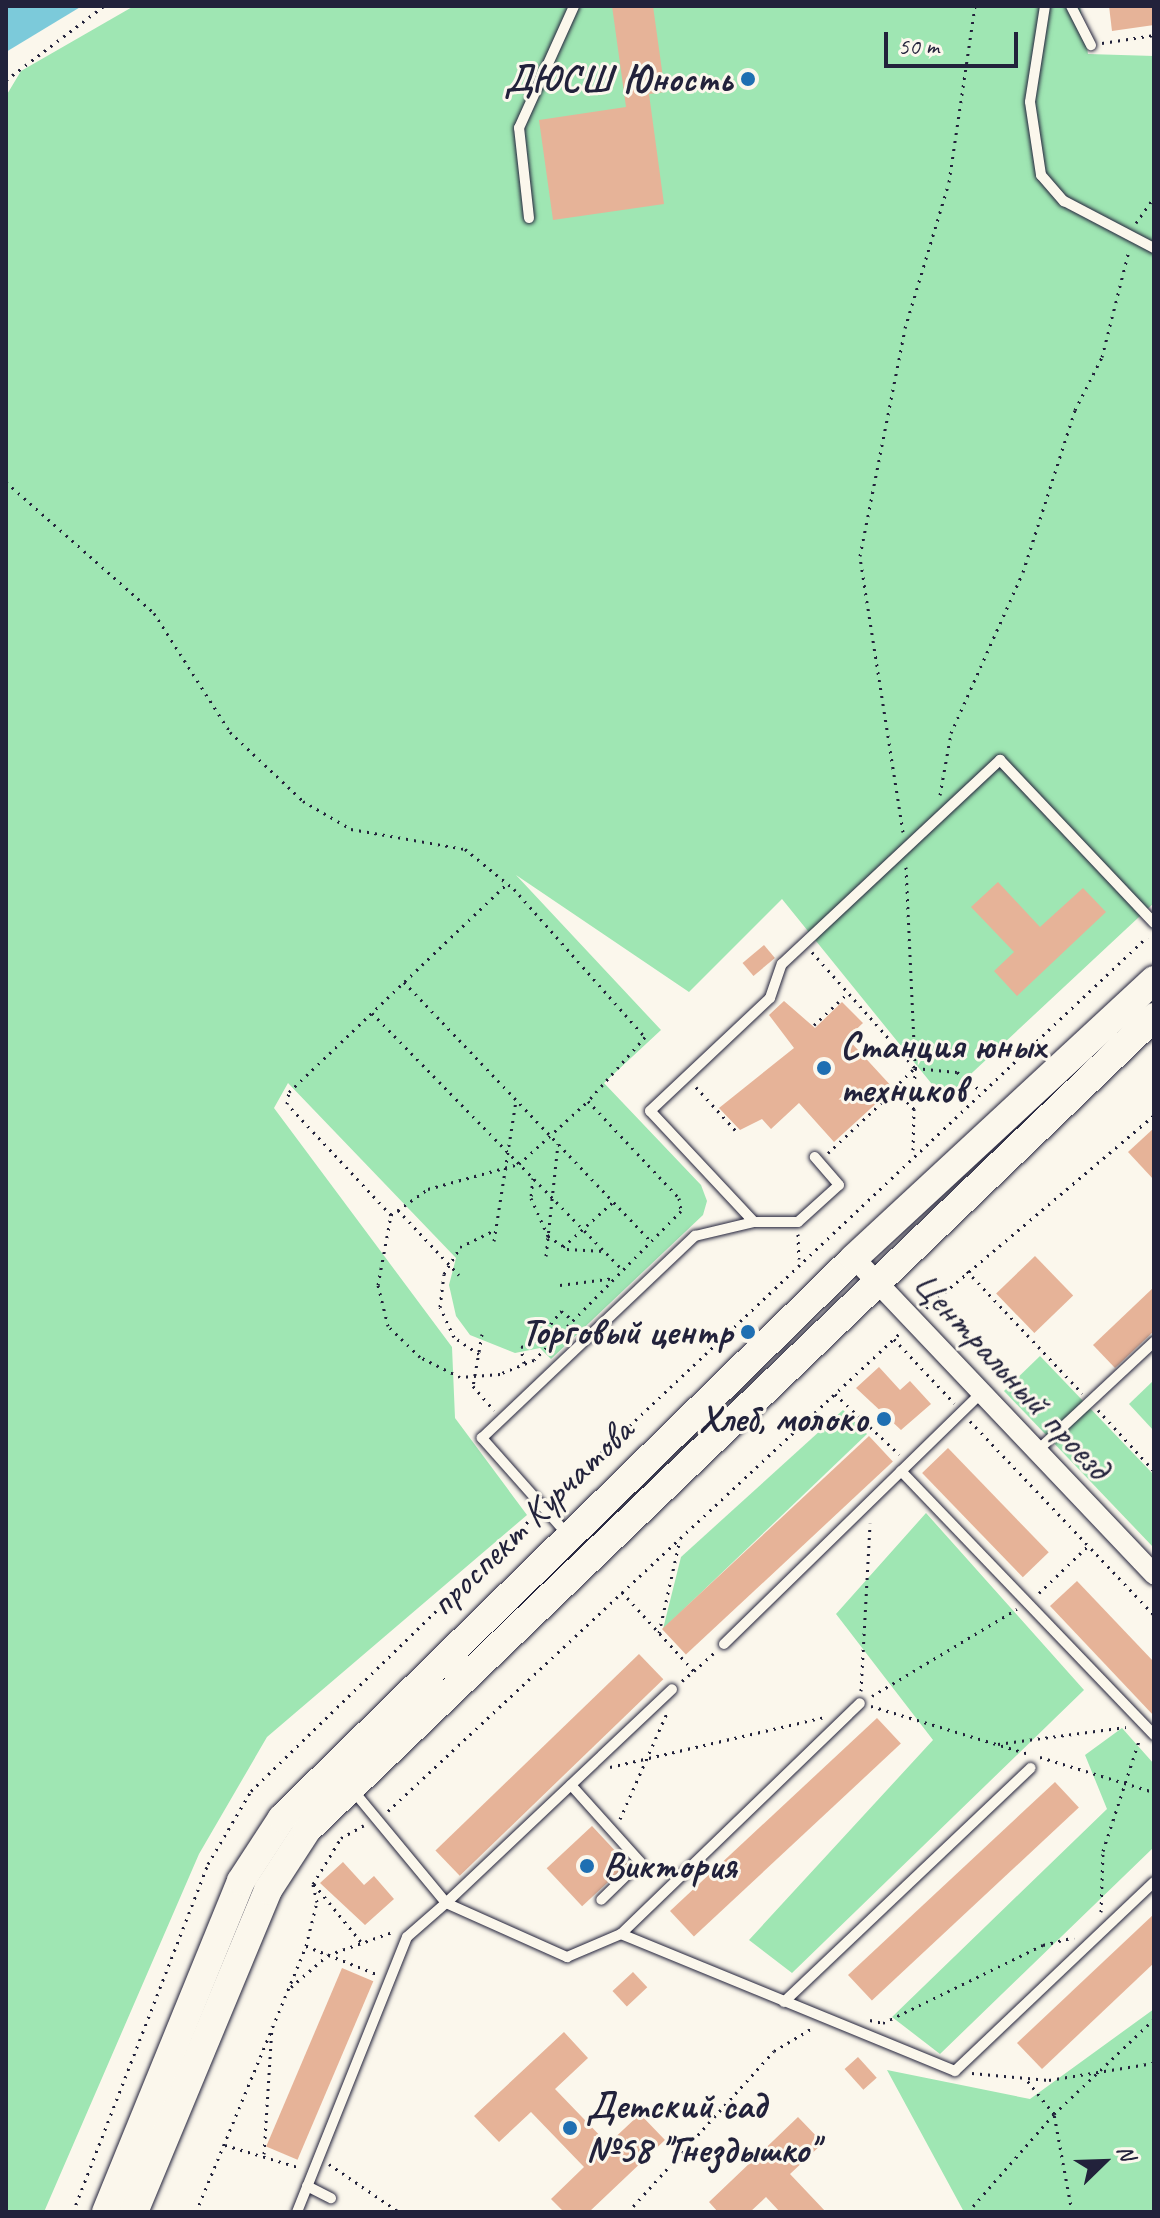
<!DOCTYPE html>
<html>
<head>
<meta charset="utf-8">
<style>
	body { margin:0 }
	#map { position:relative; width:1160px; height:2218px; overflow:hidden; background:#fbf7ec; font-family:Caveat,sans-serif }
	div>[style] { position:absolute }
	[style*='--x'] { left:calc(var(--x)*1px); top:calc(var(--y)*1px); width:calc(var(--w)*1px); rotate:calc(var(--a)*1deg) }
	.green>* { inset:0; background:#9fe6b3 }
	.water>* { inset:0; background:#7ccada }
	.building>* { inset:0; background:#e6b398; transform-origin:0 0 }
	.path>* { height:3px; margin-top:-1.5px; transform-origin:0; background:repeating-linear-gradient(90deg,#22223b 0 2px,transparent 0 8px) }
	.roads { filter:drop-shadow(0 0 2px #22223b) drop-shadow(0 0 2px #22223b) }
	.lane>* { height:10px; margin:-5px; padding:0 5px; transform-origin:5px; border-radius:5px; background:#fbf7ec }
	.street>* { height:20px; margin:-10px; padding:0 10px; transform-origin:10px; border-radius:10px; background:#fbf7ec }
	.secondary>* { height:28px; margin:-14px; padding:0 14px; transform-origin:14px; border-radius:14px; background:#fbf7ec }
	.dots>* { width:22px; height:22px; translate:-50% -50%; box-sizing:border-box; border:4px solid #fbf7ec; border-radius:50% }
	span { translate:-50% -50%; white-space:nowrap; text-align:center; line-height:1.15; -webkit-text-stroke:6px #fbf7ec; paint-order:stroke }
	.poi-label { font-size:38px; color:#22223b; font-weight:700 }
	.right { translate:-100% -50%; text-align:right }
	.left { translate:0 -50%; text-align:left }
	.street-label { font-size:38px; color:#22223b }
	.frame { position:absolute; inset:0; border:8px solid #22223b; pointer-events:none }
	.north { position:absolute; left:1064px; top:2122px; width:80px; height:80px; -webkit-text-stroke:6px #fbf7ec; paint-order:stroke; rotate:67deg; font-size:22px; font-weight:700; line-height:32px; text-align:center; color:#22223b }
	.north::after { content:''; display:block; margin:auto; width:28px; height:36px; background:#22223b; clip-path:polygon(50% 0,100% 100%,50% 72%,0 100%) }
	.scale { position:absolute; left:884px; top:32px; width:134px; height:36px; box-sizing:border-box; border:4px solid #22223b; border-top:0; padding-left:10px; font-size:24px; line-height:28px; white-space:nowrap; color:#22223b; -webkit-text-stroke:6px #fbf7ec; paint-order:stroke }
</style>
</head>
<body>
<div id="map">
	<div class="green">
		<div style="clip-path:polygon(134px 6px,1080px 6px,1088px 54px,1154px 56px,1154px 903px,944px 1099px,782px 899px,689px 992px,516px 875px,661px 1030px,604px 1083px,701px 1185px,707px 1201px,703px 1215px,551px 1359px,540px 1348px,515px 1353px,470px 1335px,456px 1316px,449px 1285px,456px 1258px,288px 1083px,274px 1108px,452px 1347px,455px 1418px,527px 1515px,267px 1737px,199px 1854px,44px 2212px,6px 2212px,6px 96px,21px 71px)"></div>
		<div style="clip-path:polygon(1040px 1356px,1154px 1475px,1154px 1548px,1004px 1391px)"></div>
		<div style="clip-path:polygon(1154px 1380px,1154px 1431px,1129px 1404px)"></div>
		<div style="clip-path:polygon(843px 1410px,867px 1434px,663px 1629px,681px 1557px)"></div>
		<div style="clip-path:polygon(926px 1513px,1084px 1690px,792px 1973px,749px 1940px,933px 1740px,836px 1614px)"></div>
		<div style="clip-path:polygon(1122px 1728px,1154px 1764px,1154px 1847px,940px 2054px,892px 2017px,1107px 1809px,1085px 1755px)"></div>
		<div style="clip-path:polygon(1154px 2009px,1154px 2212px,964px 2212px,887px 2070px,1030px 2099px)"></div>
	</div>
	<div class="water">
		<div style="clip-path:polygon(6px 6px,82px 6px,6px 52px)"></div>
	</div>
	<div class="building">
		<div style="clip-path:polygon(612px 6px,653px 6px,665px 92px,649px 94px,664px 204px,553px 220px,539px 120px,626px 107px)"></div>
		<div style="clip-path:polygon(1109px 6px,1154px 6px,1154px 25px,1112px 31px)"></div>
		<div style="clip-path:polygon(998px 882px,1040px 927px,1083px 888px,1106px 912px,1017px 996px,994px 971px,1014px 952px,971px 907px)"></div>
		<div style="left:764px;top:945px;width:17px;height:28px;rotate:50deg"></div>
		<div style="clip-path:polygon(784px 1001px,815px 1028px,842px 1002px,863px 1023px,847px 1038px,893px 1088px,834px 1142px,799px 1103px,771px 1129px,762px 1119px,740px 1130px,719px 1108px,794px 1048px,769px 1015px)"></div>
		<div style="clip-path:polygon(1154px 1128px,1154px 1180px,1128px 1152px)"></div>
		<div style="left:1035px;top:1256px;width:55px;height:54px;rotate:46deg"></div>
		<div style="clip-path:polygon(1154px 1287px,1154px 1331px,1115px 1368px,1093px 1345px)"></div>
		<div style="clip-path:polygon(879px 1367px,900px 1390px,910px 1381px,931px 1404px,901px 1430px,856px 1388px)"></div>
		<div style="left:869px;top:1436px;width:35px;height:283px;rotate:47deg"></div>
		<div style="left:948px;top:1448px;width:145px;height:36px;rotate:46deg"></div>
		<div style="clip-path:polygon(1077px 1581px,1154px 1662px,1154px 1716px,1050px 1606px)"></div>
		<div style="left:639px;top:1654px;width:35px;height:283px;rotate:46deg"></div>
		<div style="left:877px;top:1718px;width:35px;height:283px;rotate:47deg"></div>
		<div style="left:1055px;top:1782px;width:35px;height:283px;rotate:47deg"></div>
		<div style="left:592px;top:1826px;width:52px;height:62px;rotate:47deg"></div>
		<div style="clip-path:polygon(343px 1862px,364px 1885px,374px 1876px,394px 1899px,365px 1925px,320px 1883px)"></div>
		<div style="clip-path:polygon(1154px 1914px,1154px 1963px,1042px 2069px,1017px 2043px)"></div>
		<div style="left:342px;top:1968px;width:34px;height:194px;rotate:23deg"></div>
		<div style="left:633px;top:1972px;width:21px;height:28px;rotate:47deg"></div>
		<div style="clip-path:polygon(564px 2032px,588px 2058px,555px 2089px,608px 2144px,640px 2114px,665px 2140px,589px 2212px,564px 2212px,551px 2199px,584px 2167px,531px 2112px,499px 2142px,474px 2116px)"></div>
		<div style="left:858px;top:2057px;width:28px;height:18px;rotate:48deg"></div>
		<div style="clip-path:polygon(798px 2117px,823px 2143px,790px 2174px,826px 2212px,780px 2212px,766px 2197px,750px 2212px,718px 2212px,709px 2202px)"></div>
	</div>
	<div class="path">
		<div style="--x:1102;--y:43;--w:53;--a:-8.7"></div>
		<div style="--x:6;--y:80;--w:123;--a:-37.1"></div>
		<div style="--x:1136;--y:223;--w:32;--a:-55"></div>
		<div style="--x:6;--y:482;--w:198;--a:41.5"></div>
		<div style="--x:154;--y:613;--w:141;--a:57.4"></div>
		<div style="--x:230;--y:732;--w:100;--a:43.4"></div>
		<div style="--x:303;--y:801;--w:56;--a:30.3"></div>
		<div style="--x:351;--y:829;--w:116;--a:10"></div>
		<div style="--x:465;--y:849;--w:63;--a:39.2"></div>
		<div style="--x:514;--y:889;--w:198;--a:48.5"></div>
		<div style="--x:645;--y:1037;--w:86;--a:131.7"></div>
		<div style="--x:588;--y:1101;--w:133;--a:46.8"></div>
		<div style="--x:679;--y:1198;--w:13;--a:81"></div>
		<div style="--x:681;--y:1211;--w:209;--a:134.6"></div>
		<div style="--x:534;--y:1360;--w:37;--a:158"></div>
		<div style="--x:500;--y:1374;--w:40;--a:175.7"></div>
		<div style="--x:460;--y:1377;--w:45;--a:-153.4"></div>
		<div style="--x:420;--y:1357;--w:45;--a:-135.9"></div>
		<div style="--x:388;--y:1326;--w:42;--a:-103.7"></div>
		<div style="--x:378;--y:1285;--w:71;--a:-79.5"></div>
		<div style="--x:391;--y:1215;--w:152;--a:-133.1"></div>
		<div style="--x:287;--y:1104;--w:12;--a:-81"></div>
		<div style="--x:289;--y:1092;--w:301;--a:-43.7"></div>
		<div style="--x:940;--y:795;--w:63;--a:-79.9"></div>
		<div style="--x:951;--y:733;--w:176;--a:-65.9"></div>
		<div style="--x:1023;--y:572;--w:170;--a:-72.2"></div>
		<div style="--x:1075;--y:410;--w:59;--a:-63"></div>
		<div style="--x:1102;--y:357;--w:110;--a:-75.8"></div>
		<div style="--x:903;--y:832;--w:279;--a:-98.9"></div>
		<div style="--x:860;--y:556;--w:232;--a:-78.8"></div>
		<div style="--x:905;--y:328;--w:152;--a:-73.2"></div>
		<div style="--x:949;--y:182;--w:178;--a:-81.6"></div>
		<div style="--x:906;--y:867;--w:201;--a:87.4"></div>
		<div style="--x:915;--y:1068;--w:41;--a:91.4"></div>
		<div style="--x:914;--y:1109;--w:29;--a:-134"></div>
		<div style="--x:894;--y:1088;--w:29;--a:-44"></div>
		<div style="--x:812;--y:952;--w:155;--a:48.4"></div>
		<div style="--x:915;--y:1068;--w:42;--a:5.4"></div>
		<div style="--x:957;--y:1072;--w:29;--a:38"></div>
		<div style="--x:404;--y:982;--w:356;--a:46.4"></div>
		<div style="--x:372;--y:1013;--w:359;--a:45.7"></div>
		<div style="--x:814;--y:1025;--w:47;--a:-43.3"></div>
		<div style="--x:696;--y:1087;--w:61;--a:47.7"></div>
		<div style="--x:913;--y:1150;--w:41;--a:-88.6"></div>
		<div style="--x:828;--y:1153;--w:92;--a:-43.2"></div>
		<div style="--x:533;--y:1178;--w:20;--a:96"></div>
		<div style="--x:531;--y:1198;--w:42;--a:65.9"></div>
		<div style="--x:548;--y:1236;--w:23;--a:34"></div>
		<div style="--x:567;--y:1249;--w:37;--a:3"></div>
		<div style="--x:398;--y:1210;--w:89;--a:46.8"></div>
		<div style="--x:391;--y:1215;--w:45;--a:-35.1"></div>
		<div style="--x:428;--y:1189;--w:94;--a:-15.4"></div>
		<div style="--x:519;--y:1164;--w:93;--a:-42.4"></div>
		<div style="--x:798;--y:1234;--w:25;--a:88"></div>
		<div style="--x:494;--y:1241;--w:143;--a:-81.1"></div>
		<div style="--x:563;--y:1247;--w:67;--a:-42"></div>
		<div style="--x:546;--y:1256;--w:113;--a:-83.9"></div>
		<div style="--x:967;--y:1271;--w:168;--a:46.7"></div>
		<div style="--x:560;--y:1285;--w:55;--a:-7.3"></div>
		<div style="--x:926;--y:1308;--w:299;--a:-40.2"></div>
		<div style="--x:482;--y:1334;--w:53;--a:99.8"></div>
		<div style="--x:473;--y:1386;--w:32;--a:49"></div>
		<div style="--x:894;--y:1339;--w:88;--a:46.8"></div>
		<div style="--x:479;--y:1354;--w:30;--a:-146"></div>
		<div style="--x:454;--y:1337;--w:33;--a:-115"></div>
		<div style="--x:440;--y:1307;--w:33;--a:-83"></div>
		<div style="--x:444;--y:1274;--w:31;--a:-59"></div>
		<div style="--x:460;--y:1247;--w:39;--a:-26"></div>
		<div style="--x:524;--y:1363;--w:16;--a:-101"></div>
		<div style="--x:521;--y:1347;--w:16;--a:-15"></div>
		<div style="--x:536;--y:1343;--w:41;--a:-52"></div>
		<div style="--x:561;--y:1311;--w:15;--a:37"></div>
		<div style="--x:835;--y:1394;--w:88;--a:43.2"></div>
		<div style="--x:1098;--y:1410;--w:83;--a:47.4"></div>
		<div style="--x:970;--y:1421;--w:267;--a:46.5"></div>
		<div style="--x:554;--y:1497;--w:816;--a:-43.36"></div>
		<div style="--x:622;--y:1592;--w:107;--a:47.7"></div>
		<div style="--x:694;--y:1671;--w:27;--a:-42"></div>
		<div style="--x:1039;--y:1593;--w:68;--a:-43.8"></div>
		<div style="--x:659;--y:1633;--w:96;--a:-77.4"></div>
		<div style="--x:682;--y:1681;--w:16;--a:-40"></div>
		<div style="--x:861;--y:1691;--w:168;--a:-86.9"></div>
		<div style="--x:872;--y:1696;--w:169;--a:-31"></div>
		<div style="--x:871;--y:1706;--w:165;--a:16.9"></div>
		<div style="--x:998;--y:1744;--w:129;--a:-7.6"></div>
		<div style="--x:1040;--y:1757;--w:119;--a:17.1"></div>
		<div style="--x:610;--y:1767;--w:221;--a:-13.1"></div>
		<div style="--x:388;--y:1811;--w:700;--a:-43.03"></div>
		<div style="--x:620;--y:1819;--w:116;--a:-66.1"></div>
		<div style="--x:314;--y:1884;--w:76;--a:50.9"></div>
		<div style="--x:1101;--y:1912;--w:61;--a:-88.1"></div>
		<div style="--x:1103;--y:1851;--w:119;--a:-71.9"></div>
		<div style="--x:306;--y:1946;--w:79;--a:21.7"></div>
		<div style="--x:291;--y:1987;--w:49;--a:-40.9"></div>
		<div style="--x:328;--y:1955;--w:71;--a:-19.7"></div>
		<div style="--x:870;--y:2020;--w:13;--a:13"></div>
		<div style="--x:883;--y:2023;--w:178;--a:-26"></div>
		<div style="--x:1043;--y:1945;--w:32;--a:-14"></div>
		<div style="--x:972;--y:2073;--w:77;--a:5.2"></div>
		<div style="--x:1049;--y:2080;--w:106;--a:-9.2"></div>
		<div style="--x:225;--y:2145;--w:79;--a:16.8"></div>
		<div style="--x:264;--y:2154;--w:128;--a:-86.4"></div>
		<div style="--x:329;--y:2164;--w:85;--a:34.4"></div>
		<div style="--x:73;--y:2212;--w:373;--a:-68.8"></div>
		<div style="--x:208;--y:1864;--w:85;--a:-59.5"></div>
		<div style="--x:251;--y:1791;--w:395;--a:-44.2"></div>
		<div style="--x:196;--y:2212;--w:288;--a:-67.5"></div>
		<div style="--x:306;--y:1946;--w:45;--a:-76"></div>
		<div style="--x:317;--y:1902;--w:18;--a:-103"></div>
		<div style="--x:313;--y:1884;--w:54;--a:-58.7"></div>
		<div style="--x:341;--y:1838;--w:26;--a:-29"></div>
		<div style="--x:628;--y:2212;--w:217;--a:-47.8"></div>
		<div style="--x:774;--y:2051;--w:47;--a:-31"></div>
		<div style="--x:968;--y:2212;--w:130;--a:-48.7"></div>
		<div style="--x:1054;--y:2114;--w:45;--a:-128.7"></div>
		<div style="--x:1072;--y:2212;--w:100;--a:-100.4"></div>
		<div style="--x:1054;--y:2114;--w:138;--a:-43.5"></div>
	</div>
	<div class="roads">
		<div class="lane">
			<div style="--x:1045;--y:6;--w:97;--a:98.9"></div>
			<div style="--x:1030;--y:102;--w:74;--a:81.4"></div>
			<div style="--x:1041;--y:175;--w:35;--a:49"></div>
			<div style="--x:1064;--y:201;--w:102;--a:27.6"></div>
			<div style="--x:1071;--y:6;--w:44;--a:62.9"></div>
			<div style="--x:529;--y:218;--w:91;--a:-96.3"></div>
			<div style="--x:519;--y:128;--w:134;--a:-65.7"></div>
			<div style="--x:754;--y:1222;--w:152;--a:-133.1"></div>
			<div style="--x:650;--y:1111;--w:165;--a:-43.3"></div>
			<div style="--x:770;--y:998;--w:36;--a:-71"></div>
			<div style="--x:782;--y:964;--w:299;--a:-43.1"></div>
			<div style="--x:1000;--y:760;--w:224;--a:46.6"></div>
			<div style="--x:1037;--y:1451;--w:160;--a:-43"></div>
			<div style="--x:901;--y:1471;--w:366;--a:46.2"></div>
			<div style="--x:568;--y:1535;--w:130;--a:-131.6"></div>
			<div style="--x:482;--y:1438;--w:294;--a:-43.5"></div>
			<div style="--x:695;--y:1236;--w:61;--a:-13.3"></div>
			<div style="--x:754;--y:1222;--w:44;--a:0"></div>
			<div style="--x:798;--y:1222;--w:55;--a:-42.1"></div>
			<div style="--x:839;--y:1185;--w:37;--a:-131"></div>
			<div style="--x:724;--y:1644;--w:361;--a:-44.3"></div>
			<div style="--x:571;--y:1785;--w:103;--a:48.1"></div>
			<div style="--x:640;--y:1862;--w:54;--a:135.7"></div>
			<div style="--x:351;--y:1788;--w:149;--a:50.4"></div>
			<div style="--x:446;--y:1903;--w:311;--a:-43.4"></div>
			<div style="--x:621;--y:1934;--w:332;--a:-44"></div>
			<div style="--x:784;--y:2002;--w:340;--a:-43.5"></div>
			<div style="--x:307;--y:2186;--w:27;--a:27"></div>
			<div style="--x:297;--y:2212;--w:296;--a:-68.2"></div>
			<div style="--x:407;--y:1937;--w:52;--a:-41.1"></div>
			<div style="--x:446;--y:1903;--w:133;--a:24.1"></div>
			<div style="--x:567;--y:1957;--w:59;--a:-23.1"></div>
			<div style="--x:621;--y:1934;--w:361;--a:22.3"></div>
			<div style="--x:955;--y:2071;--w:274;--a:-43.5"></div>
		</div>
		<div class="street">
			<div style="--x:854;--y:1258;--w:436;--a:46.5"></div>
		</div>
		<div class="secondary">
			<div style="--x:106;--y:2212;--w:357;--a:-67.8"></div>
			<div style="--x:241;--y:1881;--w:75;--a:-56.9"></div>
			<div style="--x:282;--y:1818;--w:800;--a:-44.39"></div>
			<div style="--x:854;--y:1258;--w:409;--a:-42.8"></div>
			<div style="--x:134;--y:2212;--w:349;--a:-67.4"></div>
			<div style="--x:268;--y:1890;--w:72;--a:-57"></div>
			<div style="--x:307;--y:1830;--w:1174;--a:-43.83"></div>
		</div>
	</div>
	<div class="dots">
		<div style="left:748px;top:79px;background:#1f6fb2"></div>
		<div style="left:824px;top:1068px;background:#1f6fb2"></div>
		<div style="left:748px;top:1332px;background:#1f6fb2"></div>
		<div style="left:884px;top:1419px;background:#1f6fb2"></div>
		<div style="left:587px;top:1866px;background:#1f6fb2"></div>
		<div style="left:570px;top:2128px;background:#1f6fb2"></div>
	</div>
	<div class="poi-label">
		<span class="right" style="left:732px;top:79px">ДЮСШ Юность</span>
		<span class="left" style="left:840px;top:1068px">Станция юных<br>техников</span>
		<span class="right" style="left:732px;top:1332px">Торговый центр</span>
		<span class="right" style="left:868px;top:1419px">Хлеб, молоко</span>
		<span class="left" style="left:603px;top:1866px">Виктория</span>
		<span class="left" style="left:586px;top:2128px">Детский сад<br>№58 "Гнездышко"</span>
	</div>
	<div class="street-label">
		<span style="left:1012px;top:1375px;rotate:47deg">Центральный проезд</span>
		<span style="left:531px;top:1517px;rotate:-44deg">проспект Курчатова</span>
	</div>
	<div class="frame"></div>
	<div class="north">N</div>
	<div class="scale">50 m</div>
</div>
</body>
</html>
